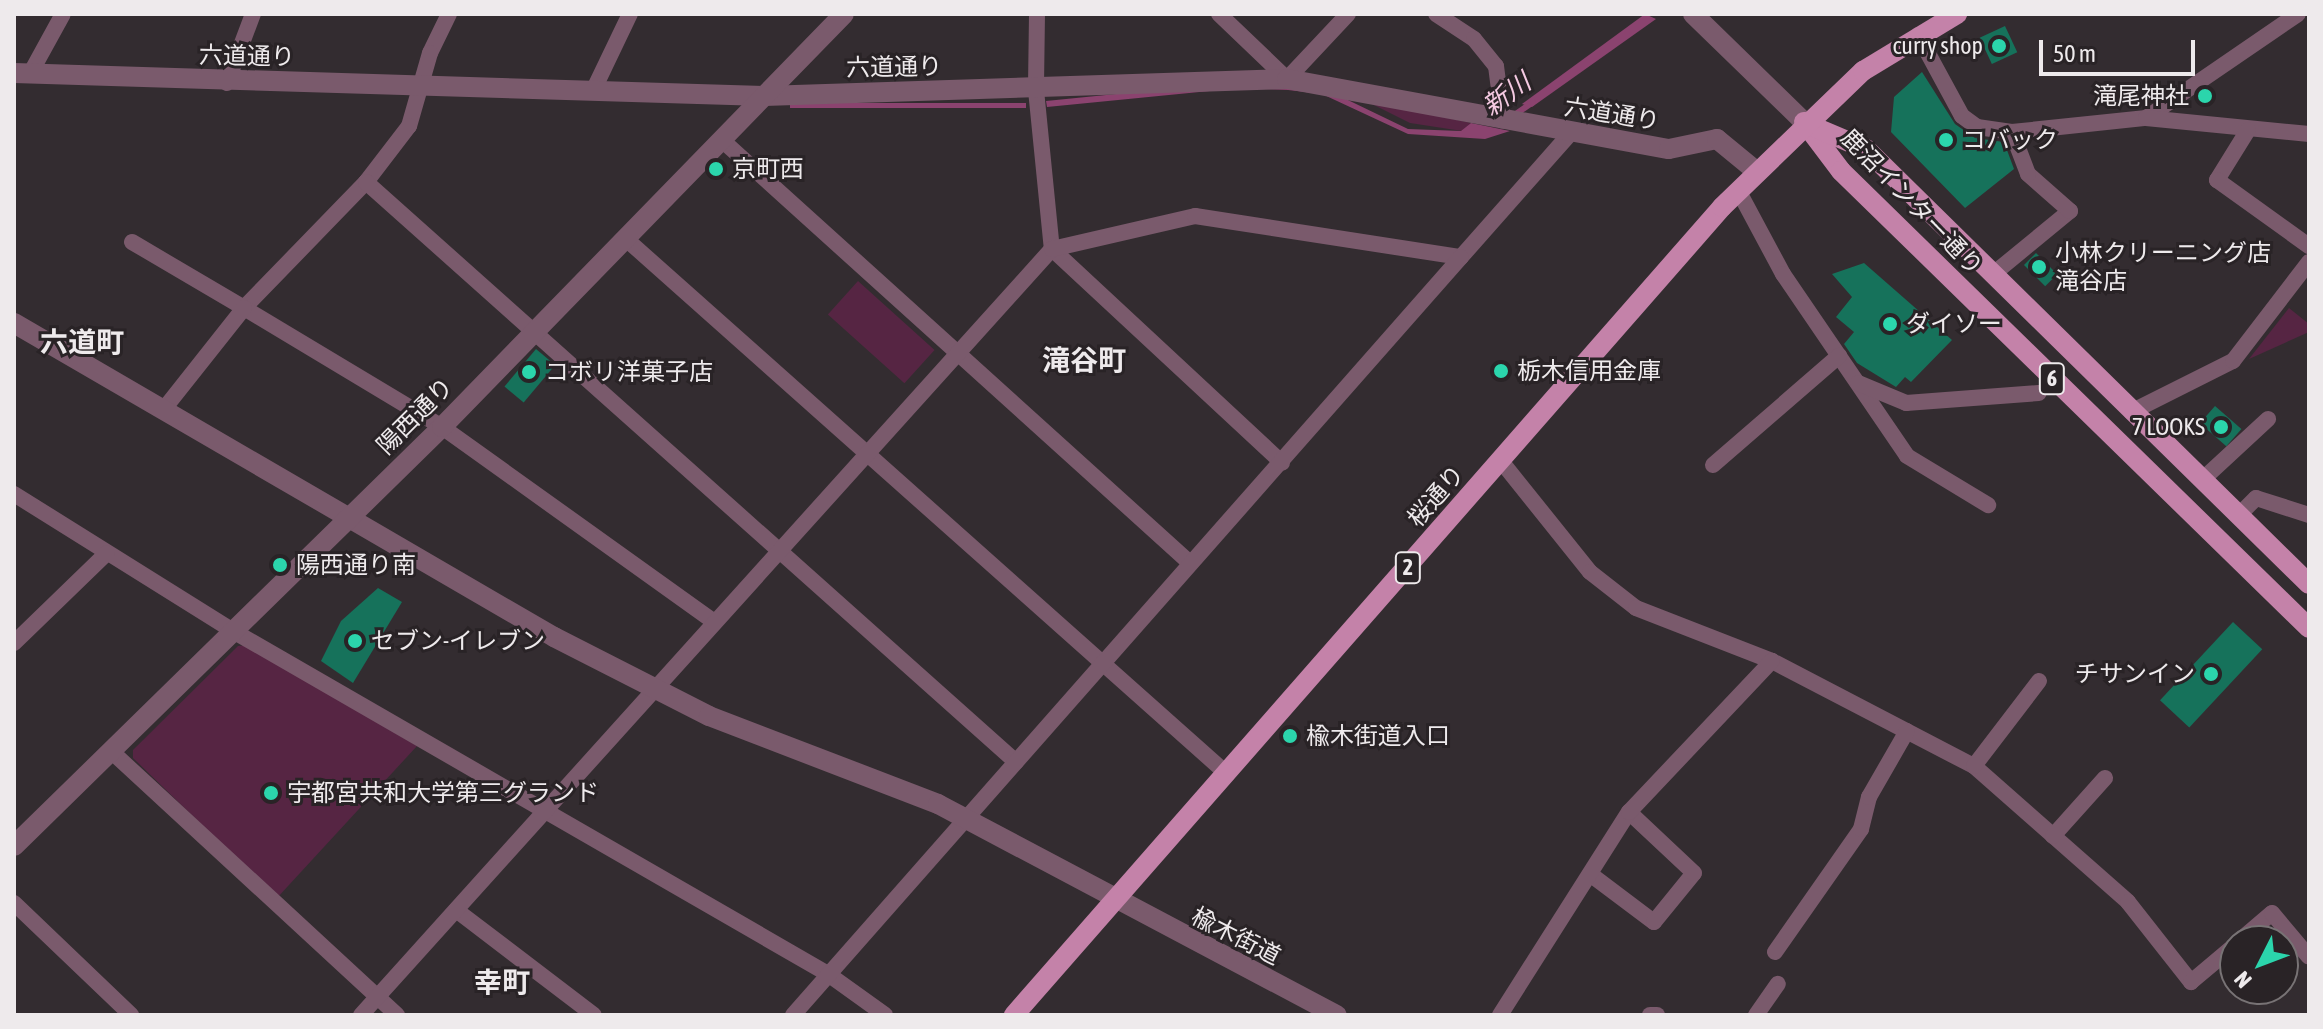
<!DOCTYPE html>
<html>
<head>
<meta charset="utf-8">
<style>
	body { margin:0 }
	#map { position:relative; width:2323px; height:1029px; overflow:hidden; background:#332c30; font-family:"Asap Condensed","Noto Sans JP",sans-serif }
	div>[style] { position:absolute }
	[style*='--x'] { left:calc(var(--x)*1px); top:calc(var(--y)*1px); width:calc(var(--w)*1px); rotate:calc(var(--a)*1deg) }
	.green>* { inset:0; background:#562543; transform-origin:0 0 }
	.water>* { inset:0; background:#8b436f; transform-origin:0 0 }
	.stream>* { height:6px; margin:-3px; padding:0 3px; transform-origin:3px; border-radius:3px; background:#8b436f }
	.building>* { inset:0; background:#16725b; transform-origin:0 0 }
	.minor>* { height:16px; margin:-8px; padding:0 8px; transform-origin:8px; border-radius:8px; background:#7a5a6c }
	.tertiary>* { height:20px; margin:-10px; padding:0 10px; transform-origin:10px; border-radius:10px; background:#7a5a6c }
	.primary>* { height:20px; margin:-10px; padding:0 10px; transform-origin:10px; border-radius:10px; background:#c482a9 }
	.dots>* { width:22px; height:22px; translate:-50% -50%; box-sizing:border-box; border:4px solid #292326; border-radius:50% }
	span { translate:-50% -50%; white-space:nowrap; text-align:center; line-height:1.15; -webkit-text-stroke:6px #292326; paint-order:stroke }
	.shield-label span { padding:2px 6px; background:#292326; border:2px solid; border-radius:6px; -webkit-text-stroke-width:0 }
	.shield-label { font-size:22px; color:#eeeaec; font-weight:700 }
	.poi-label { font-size:24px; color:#eeeaec }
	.right { translate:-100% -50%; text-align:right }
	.left { translate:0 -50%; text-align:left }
	.street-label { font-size:24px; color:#eeeaec }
	.water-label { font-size:26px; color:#f5cae2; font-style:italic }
	.quarter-label { font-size:28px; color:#eeeaec; font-weight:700 }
	.frame { position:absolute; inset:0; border:16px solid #eeeaec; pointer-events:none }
	.north { position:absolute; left:2219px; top:925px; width:80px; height:80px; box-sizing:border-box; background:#292326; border:2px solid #787375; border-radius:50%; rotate:228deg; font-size:22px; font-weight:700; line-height:32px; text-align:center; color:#eeeaec }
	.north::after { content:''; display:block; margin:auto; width:28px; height:36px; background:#2bd5ac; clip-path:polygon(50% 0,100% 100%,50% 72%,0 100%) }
	.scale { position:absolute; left:2039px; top:40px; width:156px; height:36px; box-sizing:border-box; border:4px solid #eeeaec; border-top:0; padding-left:10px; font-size:24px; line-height:28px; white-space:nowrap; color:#eeeaec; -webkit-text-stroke:6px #292326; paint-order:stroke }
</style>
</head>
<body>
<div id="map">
	<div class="green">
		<div style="clip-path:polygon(1364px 100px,1471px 123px,1462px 131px,1410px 123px)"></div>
		<div style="left:858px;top:281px;width:103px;height:45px;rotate:42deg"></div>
		<div style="clip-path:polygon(2289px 308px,2309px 324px,2309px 332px,2249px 359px)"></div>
		<div style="clip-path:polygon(247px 645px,417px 746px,277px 898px,133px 758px,133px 750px,238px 646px)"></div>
	</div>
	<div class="water">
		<div style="clip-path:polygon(1645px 14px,1656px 19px,1532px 107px,1522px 104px)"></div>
		<div style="clip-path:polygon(1236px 82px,1323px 88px,1408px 129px,1461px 131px,1471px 123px,1510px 131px,1485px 139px,1408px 134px,1322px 94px,1288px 90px,1240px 88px,1047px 107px,1046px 101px)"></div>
		<div style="left:790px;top:103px;width:236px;height:5px"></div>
	</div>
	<div class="stream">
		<div style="--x:1513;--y:116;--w:24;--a:-35"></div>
	</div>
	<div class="building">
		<div style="left:2005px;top:26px;width:29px;height:28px;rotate:65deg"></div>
		<div style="clip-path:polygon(1922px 72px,1955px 124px,1975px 138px,2004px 142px,2014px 169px,1965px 208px,1891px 132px,1894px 97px)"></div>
		<div style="left:2036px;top:253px;width:30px;height:17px;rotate:45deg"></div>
		<div style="clip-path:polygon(1864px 263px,1952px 340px,1911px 382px,1905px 377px,1896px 387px,1857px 363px,1844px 344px,1854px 332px,1836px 317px,1852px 297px,1832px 274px)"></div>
		<div style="left:536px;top:349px;width:25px;height:49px;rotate:40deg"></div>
		<div style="left:2215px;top:406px;width:35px;height:23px;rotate:41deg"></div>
		<div style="clip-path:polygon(378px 588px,402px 602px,353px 683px,321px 661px,341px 621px)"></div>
		<div style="left:2233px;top:622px;width:40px;height:107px;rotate:43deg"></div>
	</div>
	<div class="minor">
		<div style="--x:449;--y:14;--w:43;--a:116"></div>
		<div style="--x:430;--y:53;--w:76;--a:106"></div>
		<div style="--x:409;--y:126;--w:71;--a:127.5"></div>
		<div style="--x:366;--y:182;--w:175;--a:134.1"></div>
		<div style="--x:244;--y:308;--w:231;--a:31"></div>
		<div style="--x:442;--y:427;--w:335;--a:35.6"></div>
		<div style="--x:1037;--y:14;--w:76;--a:90.8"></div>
		<div style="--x:1036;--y:90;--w:160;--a:84.3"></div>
		<div style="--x:1052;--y:249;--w:314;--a:42.9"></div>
		<div style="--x:1219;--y:14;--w:94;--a:43.7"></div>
		<div style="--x:1287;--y:79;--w:89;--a:-46.8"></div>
		<div style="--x:1436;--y:14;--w:45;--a:33.3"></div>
		<div style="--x:1474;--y:39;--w:35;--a:51"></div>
		<div style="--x:1496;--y:66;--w:55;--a:82.7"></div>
		<div style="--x:1918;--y:35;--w:92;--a:61.5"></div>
		<div style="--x:1962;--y:116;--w:19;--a:36"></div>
		<div style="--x:1977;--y:127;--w:35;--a:8"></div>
		<div style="--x:2012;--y:132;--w:135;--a:-6"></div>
		<div style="--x:2146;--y:118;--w:184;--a:-34.4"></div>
		<div style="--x:30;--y:74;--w:68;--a:-61.2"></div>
		<div style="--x:227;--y:83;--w:74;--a:-69.4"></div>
		<div style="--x:594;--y:89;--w:83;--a:-64.4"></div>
		<div style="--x:2146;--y:118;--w:164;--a:5.6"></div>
		<div style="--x:2248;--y:130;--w:59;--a:121.8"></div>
		<div style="--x:2217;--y:180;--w:113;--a:35.7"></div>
		<div style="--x:723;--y:141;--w:629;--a:42.1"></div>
		<div style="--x:366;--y:182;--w:871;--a:41.74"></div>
		<div style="--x:1738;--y:190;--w:95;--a:61.8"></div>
		<div style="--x:1783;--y:274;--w:220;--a:55.7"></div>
		<div style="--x:1907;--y:456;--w:95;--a:31.2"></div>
		<div style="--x:626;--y:239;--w:805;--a:41.67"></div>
		<div style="--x:132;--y:242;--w:130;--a:30.5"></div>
		<div style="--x:244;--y:308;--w:129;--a:128.4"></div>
		<div style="--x:1992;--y:275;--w:101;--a:-39.4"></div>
		<div style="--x:2070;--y:211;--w:56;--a:-138.6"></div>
		<div style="--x:2028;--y:174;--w:45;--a:-110.9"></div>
		<div style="--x:1858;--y:383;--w:52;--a:22.6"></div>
		<div style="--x:1906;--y:403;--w:133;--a:-4.3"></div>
		<div style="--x:2131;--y:412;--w:114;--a:-26.6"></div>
		<div style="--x:2233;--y:361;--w:125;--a:-52.5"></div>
		<div style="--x:1501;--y:461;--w:142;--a:51.3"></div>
		<div style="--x:1590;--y:572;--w:58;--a:38"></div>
		<div style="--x:1636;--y:608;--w:146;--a:21.3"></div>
		<div style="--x:1772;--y:661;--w:228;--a:27.5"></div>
		<div style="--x:1974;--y:766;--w:205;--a:41.4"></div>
		<div style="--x:2128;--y:902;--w:102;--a:51.8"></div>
		<div style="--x:2191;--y:982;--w:57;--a:-40.1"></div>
		<div style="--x:1713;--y:465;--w:167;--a:-40.9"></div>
		<div style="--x:2202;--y:480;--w:90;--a:-42.7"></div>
		<div style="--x:14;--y:494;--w:258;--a:32"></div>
		<div style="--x:233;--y:631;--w:687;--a:29.96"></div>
		<div style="--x:828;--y:974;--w:70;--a:35.7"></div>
		<div style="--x:2239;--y:515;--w:24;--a:-45"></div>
		<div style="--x:2256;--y:498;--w:56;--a:17.8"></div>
		<div style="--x:14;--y:643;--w:129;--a:-44.1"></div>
		<div style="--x:111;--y:751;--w:389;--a:42.7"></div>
		<div style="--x:1974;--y:766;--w:107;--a:-52.6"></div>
		<div style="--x:2053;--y:836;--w:78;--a:-48.1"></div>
		<div style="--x:1590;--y:874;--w:80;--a:36.9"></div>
		<div style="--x:1654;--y:922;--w:63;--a:-50.8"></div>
		<div style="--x:1694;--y:873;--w:89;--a:-136.8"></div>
		<div style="--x:14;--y:903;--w:162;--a:43.7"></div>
		<div style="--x:456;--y:910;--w:173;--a:37.3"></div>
		<div style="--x:2239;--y:941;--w:43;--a:-40.3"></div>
		<div style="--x:2272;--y:913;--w:57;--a:49.9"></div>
		<div style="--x:1775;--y:952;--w:150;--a:-55"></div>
		<div style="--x:1861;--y:829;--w:33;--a:-76"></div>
		<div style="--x:1869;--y:797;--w:76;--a:-60.1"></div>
		<div style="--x:361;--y:1015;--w:1032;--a:-47.95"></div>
		<div style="--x:1052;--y:249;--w:147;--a:-13"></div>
		<div style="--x:1195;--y:216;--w:269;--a:8.8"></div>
		<div style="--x:1461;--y:257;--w:164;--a:-48.5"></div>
		<div style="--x:793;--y:1015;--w:1010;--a:-48.61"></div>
		<div style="--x:1500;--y:1015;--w:241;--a:-57.6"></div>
		<div style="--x:1629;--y:812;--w:208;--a:-46.6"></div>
		<div style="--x:1650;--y:1015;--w:7;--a:0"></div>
		<div style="--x:1756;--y:1015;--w:38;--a:-55"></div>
	</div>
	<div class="tertiary">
		<div style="--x:1693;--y:14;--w:155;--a:44.2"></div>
		<div style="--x:14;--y:73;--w:750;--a:1.76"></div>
		<div style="--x:764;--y:96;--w:523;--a:-1.86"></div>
		<div style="--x:1287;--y:79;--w:388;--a:10.4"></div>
		<div style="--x:1669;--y:149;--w:49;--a:-11.8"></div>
		<div style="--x:1717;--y:139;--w:50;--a:39.4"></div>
		<div style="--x:14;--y:323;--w:625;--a:30.18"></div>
		<div style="--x:554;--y:637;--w:174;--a:27"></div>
		<div style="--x:709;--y:716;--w:245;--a:21"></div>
		<div style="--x:938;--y:804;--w:451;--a:27.9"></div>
		<div style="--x:14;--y:846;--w:599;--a:-44.39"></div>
		<div style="--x:442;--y:427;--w:576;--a:-45.77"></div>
	</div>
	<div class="primary">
		<div style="--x:1804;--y:122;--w:61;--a:52.9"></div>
		<div style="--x:1841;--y:171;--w:654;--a:44.32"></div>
		<div style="--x:1807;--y:124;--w:64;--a:23"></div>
		<div style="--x:1866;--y:149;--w:621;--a:44.48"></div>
		<div style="--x:1014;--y:1015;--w:1074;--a:-48.77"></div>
		<div style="--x:1722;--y:207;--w:196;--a:-44"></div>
		<div style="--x:1863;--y:71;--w:110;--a:-31.2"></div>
	</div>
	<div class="dots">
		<div style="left:1999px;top:46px;background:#2bd5ac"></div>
		<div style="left:2205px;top:96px;background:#2bd5ac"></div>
		<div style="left:1946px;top:140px;background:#2bd5ac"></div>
		<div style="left:716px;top:169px;background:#2bd5ac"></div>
		<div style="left:2039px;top:267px;background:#2bd5ac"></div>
		<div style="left:1890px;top:324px;background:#2bd5ac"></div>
		<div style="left:1501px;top:371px;background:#2bd5ac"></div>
		<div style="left:529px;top:372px;background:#2bd5ac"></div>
		<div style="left:2221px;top:427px;background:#2bd5ac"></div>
		<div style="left:280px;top:565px;background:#2bd5ac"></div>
		<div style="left:355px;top:641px;background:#2bd5ac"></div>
		<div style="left:2211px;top:674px;background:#2bd5ac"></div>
		<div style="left:1290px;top:736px;background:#2bd5ac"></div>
		<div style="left:271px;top:793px;background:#2bd5ac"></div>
	</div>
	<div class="shield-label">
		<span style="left:2052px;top:379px">6</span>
		<span style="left:1408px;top:568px">2</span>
	</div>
	<div class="poi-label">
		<span class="right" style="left:1983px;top:46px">curry shop</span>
		<span class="right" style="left:2189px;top:96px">滝尾神社</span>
		<span class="left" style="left:1962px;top:140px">コバック</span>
		<span class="left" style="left:732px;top:169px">京町西</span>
		<span class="left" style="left:2055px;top:267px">小林クリーニング店<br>滝谷店</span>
		<span class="left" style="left:1906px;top:324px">ダイソー</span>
		<span class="left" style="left:1517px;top:371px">栃木信用金庫</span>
		<span class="left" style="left:545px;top:372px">コボリ洋菓子店</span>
		<span class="right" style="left:2205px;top:427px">7 LOOKS</span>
		<span class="left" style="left:296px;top:565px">陽西通り南</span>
		<span class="left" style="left:371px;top:641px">セブン-イレブン</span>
		<span class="right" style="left:2195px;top:674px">チサンイン</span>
		<span class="left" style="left:1306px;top:736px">楡木街道入口</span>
		<span class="left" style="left:287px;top:793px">宇都宮共和大学第三グランド</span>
	</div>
	<div class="street-label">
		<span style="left:247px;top:56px;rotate:1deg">六道通り</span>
		<span style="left:894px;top:67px;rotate:-1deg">六道通り</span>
		<span style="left:1612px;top:114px;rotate:9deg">六道通り</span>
		<span style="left:1912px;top:202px;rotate:46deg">鹿沼インター通り</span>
		<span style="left:415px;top:416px;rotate:-45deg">陽西通り</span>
		<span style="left:1436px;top:496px;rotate:-49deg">桜通り</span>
		<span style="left:1236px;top:936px;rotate:27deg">楡木街道</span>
	</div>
	<div class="water-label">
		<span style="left:1507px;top:95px;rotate:-36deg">新川</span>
	</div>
	<div class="quarter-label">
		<span style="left:82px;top:342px">六道町</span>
		<span style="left:1084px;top:360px">滝谷町</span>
		<span style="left:502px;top:982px">幸町</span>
	</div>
	<div class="frame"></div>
	<div class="north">N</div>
	<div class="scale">50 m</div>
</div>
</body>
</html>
